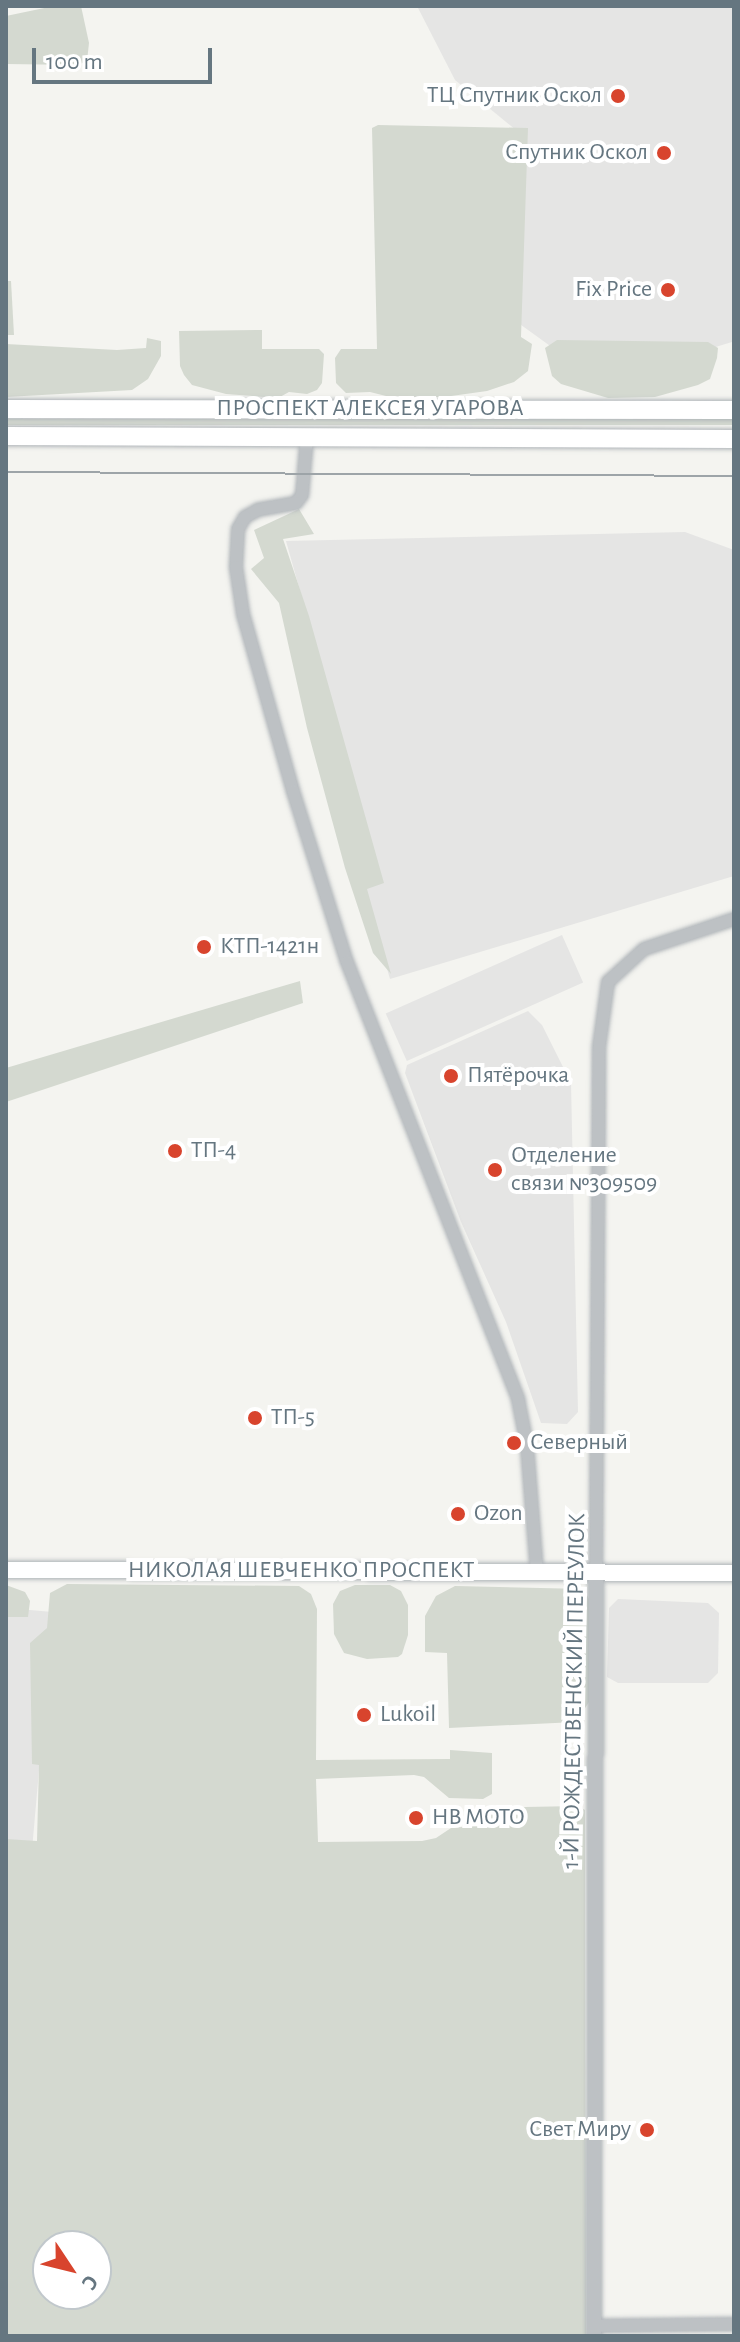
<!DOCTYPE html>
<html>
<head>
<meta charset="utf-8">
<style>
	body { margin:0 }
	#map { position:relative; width:740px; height:2342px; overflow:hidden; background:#f4f4f0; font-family:"Alegreya Sans",sans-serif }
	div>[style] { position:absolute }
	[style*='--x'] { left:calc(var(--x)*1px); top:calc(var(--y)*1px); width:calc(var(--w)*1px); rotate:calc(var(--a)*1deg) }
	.built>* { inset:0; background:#e5e5e4; transform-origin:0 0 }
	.green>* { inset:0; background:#d4d9d0; transform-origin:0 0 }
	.roads { filter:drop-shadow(0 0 2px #b0b5b9) drop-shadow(0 0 2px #b0b5b9) }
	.minor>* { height:12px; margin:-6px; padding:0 6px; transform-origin:6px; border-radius:6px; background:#bdc1c4 }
	.tertiary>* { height:14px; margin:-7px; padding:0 7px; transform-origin:7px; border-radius:7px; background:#bdc1c4 }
	.secondary>* { height:16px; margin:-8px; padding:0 8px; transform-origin:8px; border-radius:8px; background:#fff }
	.primary>* { height:18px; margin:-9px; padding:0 9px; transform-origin:9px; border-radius:9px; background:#fff }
	.tram>* { height:2px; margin:-1px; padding:0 1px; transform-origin:1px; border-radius:1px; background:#9da4a8 }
	.dots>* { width:22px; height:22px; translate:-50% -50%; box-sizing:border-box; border:4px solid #fff; border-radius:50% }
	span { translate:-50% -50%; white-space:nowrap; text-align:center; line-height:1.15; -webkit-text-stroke:8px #fff; paint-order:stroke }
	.poi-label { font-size:24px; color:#657680 }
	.right { translate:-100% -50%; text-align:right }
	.left { translate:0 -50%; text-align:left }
	.street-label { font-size:24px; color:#657680 }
	.frame { position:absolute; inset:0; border:8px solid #657680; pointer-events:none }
	.north { position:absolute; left:32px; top:2230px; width:80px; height:80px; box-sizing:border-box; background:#fff; border:2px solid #c1c8cc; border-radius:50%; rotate:125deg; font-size:22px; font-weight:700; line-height:32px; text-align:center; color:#657680 }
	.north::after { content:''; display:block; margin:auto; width:28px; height:36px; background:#d8442d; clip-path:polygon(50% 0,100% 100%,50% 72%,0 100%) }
	.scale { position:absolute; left:32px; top:48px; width:180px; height:36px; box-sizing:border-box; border:4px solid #657680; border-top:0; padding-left:10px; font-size:24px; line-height:28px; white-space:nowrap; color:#657680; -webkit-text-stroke:6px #fff; paint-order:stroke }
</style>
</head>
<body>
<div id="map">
	<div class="built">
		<div style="clip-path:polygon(417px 6px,734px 6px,732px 342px,709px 349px,553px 348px,517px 322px,522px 135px,455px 80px)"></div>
		<div style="clip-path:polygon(685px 532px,734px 550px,734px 876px,390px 979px,363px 886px,381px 879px,286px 541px)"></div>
		<div style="left:562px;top:935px;width:52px;height:193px;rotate:66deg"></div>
		<div style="clip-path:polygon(528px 1011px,542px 1025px,571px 1083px,578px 1412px,567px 1424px,541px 1423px,506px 1322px,461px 1222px,405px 1073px,407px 1065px)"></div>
		<div style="clip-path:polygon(618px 1599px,708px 1603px,719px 1613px,718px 1673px,708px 1683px,618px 1683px,607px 1677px,609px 1608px)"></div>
		<div style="left:6px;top:1608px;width:47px;height:239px;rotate:5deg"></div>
	</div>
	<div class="green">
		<div style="clip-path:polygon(54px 6px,81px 6px,89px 43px,87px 61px,78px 65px,6px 64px,6px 16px)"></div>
		<div style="clip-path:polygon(378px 125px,528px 128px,521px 337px,532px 344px,528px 371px,514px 382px,487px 391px,444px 397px,390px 397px,370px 392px,346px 393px,336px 383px,335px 358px,341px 349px,377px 349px,372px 128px)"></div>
		<div style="clip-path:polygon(6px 281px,11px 281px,14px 335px,6px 335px)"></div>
		<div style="clip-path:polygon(262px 330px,262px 349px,319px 349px,324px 354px,322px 383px,317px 390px,307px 394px,289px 392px,278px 398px,226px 394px,192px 385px,184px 375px,180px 366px,179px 331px)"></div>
		<div style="clip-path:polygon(147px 338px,161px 341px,161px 356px,148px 379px,132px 390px,6px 397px,6px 344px,117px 350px,146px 348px)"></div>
		<div style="clip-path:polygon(557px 340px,708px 342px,718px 348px,717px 358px,710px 379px,698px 385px,655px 397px,608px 398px,561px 384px,552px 376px,545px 348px)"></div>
		<div style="left:6px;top:419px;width:728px;height:6px"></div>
		<div style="clip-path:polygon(299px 509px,314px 534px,283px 539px,309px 616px,384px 883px,367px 889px,391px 974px,373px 953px,345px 868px,307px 728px,279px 603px,251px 569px,264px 558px,254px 530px)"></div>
		<div style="clip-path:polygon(300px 981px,303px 1003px,6px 1102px,6px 1068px)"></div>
		<div style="clip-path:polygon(evenodd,67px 1584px,299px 1586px,311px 1594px,317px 1609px,316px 1760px,450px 1759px,450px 1750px,492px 1753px,492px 1794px,483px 1799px,449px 1798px,424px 1777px,414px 1775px,316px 1779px,318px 1842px,422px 1841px,436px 1838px,451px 1828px,474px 1826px,474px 1812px,525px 1807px,578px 1806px,585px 1810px,586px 2336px,6px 2336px,6px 1839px,37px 1841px,39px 1765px,32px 1764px,30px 1643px,47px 1628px,50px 1593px,67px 1584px,48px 2246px,96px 2246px,96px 2294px,48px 2294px,48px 2246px)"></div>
		<div style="clip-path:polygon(6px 1585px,25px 1592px,30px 1601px,28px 1617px,6px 1617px)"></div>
		<div style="clip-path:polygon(390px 1585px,401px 1591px,408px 1605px,408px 1635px,402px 1654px,398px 1657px,367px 1659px,344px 1653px,334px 1634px,333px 1604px,340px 1591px,355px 1585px)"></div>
		<div style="clip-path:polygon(455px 1586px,584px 1589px,590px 1601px,589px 1702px,576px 1722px,449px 1728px,447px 1653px,425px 1652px,425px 1616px,436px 1596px)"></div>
	</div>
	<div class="roads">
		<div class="minor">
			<div style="--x:307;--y:437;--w:58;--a:94.9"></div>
			<div style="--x:302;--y:495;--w:10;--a:127"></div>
			<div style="--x:296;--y:503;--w:39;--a:170"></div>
			<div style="--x:258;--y:510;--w:15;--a:152"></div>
			<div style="--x:245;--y:517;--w:14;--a:120"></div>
			<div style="--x:238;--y:529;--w:38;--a:93"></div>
			<div style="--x:236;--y:567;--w:48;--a:81.5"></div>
			<div style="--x:243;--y:614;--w:184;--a:74.2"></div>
			<div style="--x:293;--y:791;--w:179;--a:72.5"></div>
			<div style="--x:347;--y:962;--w:469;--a:68.6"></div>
			<div style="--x:518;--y:1399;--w:47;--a:78.9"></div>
			<div style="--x:527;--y:1445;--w:127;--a:85.5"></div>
			<div style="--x:596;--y:1573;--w:526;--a:-89.67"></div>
			<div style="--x:599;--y:1047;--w:66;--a:-82.1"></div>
			<div style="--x:608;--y:982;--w:49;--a:-42.5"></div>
			<div style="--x:644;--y:949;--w:95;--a:-18.4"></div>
			<div style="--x:594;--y:2326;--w:140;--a:-0.8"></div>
		</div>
		<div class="tertiary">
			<div style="--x:594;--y:2336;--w:763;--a:-89.85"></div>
		</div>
		<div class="secondary">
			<div style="--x:6;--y:1570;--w:728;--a:0.24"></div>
		</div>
		<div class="primary">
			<div style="--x:6;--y:409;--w:728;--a:0.08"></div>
			<div style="--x:6;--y:436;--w:728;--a:0.24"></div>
		</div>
	</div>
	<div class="tram">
		<div style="--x:6;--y:472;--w:728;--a:0.31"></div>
	</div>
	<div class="dots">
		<div style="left:618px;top:96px;background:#d8442d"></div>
		<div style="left:664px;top:153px;background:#d8442d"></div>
		<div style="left:668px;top:290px;background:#d8442d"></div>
		<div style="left:204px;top:947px;background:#d8442d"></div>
		<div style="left:451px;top:1076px;background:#d8442d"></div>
		<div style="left:175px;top:1151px;background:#d8442d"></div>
		<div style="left:495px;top:1170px;background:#d8442d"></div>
		<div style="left:255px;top:1418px;background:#d8442d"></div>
		<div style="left:514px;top:1443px;background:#d8442d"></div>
		<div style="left:458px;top:1514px;background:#d8442d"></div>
		<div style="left:364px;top:1715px;background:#d8442d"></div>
		<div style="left:416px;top:1818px;background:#d8442d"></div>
		<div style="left:647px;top:2130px;background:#d8442d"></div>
	</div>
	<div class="poi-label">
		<span class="right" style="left:602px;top:96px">ТЦ Спутник Оскол</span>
		<span class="right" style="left:648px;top:153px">Спутник Оскол</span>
		<span class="right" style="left:652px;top:290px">Fix Price</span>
		<span class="left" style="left:220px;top:947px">КТП-1421н</span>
		<span class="left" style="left:467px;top:1076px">Пятёрочка</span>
		<span class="left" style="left:191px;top:1151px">ТП-4</span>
		<span class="left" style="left:511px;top:1170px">Отделение<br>связи №309509</span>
		<span class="left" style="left:271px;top:1418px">ТП-5</span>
		<span class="left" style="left:530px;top:1443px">Северный</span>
		<span class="left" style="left:474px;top:1514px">Ozon</span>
		<span class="left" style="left:380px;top:1715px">Lukoil</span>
		<span class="left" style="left:432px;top:1818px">HB MOTO</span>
		<span class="right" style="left:631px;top:2130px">Свет Миру</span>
	</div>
	<div class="street-label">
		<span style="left:370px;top:409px">ПРОСПЕКТ АЛЕКСЕЯ УГАРОВА</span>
		<span style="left:301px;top:1571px">НИКОЛАЯ ШЕВЧЕНКО ПРОСПЕКТ</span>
		<span style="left:575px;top:1691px;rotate:-89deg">1-Й РОЖДЕСТВЕНСКИЙ ПЕРЕУЛОК</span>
	</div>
	<div class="frame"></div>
	<div class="north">С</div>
	<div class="scale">100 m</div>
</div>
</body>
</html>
